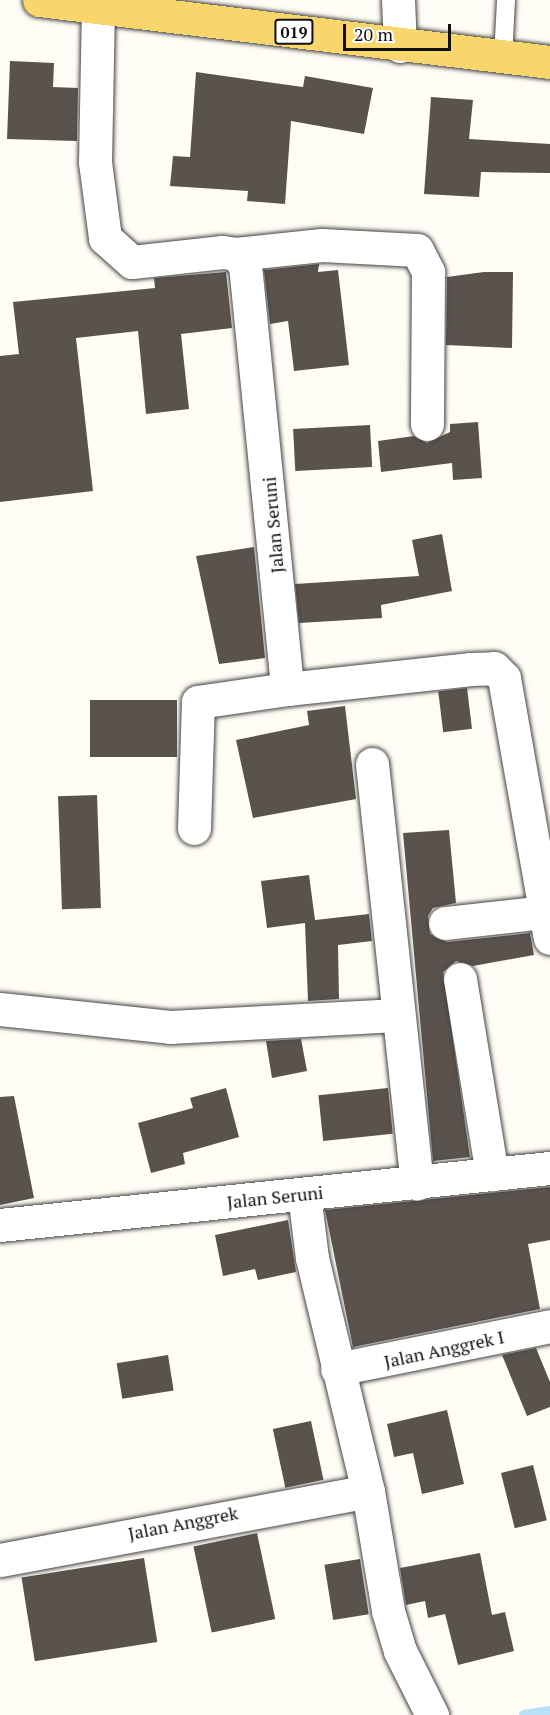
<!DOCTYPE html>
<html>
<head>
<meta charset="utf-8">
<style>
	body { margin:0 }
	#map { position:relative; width:550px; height:1715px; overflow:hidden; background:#fffdf5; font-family:"PT Serif",serif }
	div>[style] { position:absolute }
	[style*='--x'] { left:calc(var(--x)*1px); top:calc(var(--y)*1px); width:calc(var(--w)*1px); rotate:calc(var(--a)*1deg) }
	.stream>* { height:10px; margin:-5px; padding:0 5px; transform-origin:5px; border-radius:5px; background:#b9e0f7 }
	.building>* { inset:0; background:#5a524d; transform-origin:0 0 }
	.roads { filter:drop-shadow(0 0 2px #444) drop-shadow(0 0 2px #444) }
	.service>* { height:18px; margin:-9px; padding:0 9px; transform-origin:9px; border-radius:9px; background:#fff }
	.minor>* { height:33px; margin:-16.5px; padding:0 16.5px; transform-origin:16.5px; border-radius:16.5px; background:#fff }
	.primary>* { height:33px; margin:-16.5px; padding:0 16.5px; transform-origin:16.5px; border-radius:16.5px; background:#f9d66b }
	span { translate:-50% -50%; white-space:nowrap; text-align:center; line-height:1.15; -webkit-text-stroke:6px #fff; paint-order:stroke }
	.shield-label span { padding:2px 4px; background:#fff; border:2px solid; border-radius:4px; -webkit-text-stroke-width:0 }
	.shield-label { font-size:16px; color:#111; font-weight:700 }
	.street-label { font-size:18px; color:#111 }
	.scale { position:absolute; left:343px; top:24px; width:108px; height:27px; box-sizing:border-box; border:3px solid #111; border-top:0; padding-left:8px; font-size:18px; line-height:21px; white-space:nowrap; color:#111; -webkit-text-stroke:4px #fff; paint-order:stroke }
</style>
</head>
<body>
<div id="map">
	<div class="stream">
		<div style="--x:524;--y:1715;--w:26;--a:-9"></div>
	</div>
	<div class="building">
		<div style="clip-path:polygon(10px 61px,54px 63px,53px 87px,78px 88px,77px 141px,7px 139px)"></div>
		<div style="clip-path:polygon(196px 72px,303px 87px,305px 76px,373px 88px,364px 134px,291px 121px,285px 204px,247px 201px,248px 191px,170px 186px,173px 156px,190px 157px)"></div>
		<div style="clip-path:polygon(431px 97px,473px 100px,469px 139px,550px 144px,550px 173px,481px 172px,479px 197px,424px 194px)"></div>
		<div style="clip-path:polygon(319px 264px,318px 272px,338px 270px,349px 365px,294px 371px,288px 321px,270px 324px,264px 270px)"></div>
		<div style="clip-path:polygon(226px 272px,232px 328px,181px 334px,189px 409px,146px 414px,138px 331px,76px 338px,93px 491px,0 502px,0 356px,19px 354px,13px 302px,155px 288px,154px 278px)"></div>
		<div style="clip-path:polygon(484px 272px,513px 272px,512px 348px,446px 345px,447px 277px)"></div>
		<div style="clip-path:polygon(478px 422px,482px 478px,453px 480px,452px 463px,381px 472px,378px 441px,414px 436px,427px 443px,450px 432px,450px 424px)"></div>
		<div style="left:370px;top:425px;width:42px;height:77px;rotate:87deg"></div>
		<div style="clip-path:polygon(442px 534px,452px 591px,381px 605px,382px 618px,299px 623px,295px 584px,419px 576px,412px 540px)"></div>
		<div style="clip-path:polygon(254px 547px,265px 658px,219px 664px,196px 556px)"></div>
		<div style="left:467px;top:688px;width:41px;height:29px;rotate:83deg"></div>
		<div style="left:177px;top:700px;width:57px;height:87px;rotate:90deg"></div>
		<div style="clip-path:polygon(345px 706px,356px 799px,253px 818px,236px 740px,309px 725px,307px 711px)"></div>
		<div style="left:97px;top:795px;width:113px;height:39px;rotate:88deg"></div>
		<div style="clip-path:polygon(449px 830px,456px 903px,433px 908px,428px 916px,430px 934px,447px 942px,530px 933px,534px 955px,473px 966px,456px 961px,443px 972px,470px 1157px,433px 1161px,403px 833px)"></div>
		<div style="clip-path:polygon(309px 875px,315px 920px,369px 914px,372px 941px,338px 945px,339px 999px,308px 1001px,305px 923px,267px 928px,261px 881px)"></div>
		<div style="clip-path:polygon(301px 1039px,307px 1071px,272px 1078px,266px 1041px)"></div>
		<div style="clip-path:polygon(226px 1088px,239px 1137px,183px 1153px,185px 1164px,151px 1173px,138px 1123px,193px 1108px,190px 1098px)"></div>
		<div style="left:388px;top:1088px;width:46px;height:70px;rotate:84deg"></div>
		<div style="clip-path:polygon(14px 1096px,34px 1198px,0 1205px,0 1097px)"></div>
		<div style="clip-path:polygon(550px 1187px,550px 1240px,528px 1244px,540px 1309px,353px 1347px,325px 1210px)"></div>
		<div style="clip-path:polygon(288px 1220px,296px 1272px,258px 1280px,255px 1269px,223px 1276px,215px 1235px)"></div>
		<div style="clip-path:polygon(536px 1348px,550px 1382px,550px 1407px,527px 1416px,502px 1355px)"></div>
		<div style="left:168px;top:1355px;width:36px;height:52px;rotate:81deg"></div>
		<div style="clip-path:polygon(447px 1410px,464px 1484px,422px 1494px,413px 1453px,394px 1457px,387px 1424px)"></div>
		<div style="left:311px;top:1421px;width:60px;height:39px;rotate:78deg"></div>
		<div style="left:533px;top:1465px;width:57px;height:33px;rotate:76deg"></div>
		<div style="left:257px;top:1533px;width:88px;height:65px;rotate:78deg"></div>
		<div style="clip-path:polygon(480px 1553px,492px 1615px,505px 1612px,514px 1651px,458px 1665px,445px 1614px,428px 1618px,425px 1601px,406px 1605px,400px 1568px)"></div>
		<div style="left:144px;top:1558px;width:85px;height:124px;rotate:81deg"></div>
		<div style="left:360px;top:1559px;width:56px;height:36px;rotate:81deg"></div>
	</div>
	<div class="roads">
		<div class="service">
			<div style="--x:503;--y:58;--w:58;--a:-87"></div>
		</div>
		<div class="minor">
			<div style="--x:398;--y:0;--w:46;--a:87.5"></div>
			<div style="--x:98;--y:6;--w:156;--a:91.1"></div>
			<div style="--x:95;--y:162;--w:77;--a:82.5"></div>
			<div style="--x:105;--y:238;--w:36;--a:42"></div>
			<div style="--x:132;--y:262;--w:91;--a:-6.3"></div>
			<div style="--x:222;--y:252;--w:14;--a:8"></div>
			<div style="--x:236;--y:254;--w:14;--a:51"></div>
			<div style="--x:245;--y:265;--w:426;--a:84.3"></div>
			<div style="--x:287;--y:689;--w:185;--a:-6.2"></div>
			<div style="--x:471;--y:669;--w:23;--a:-2"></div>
			<div style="--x:494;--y:668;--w:14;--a:45"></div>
			<div style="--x:504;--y:678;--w:264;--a:80"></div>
			<div style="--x:236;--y:254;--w:86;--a:-6"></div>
			<div style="--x:322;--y:245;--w:95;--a:3"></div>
			<div style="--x:417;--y:250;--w:25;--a:63"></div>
			<div style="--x:428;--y:272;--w:152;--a:90.4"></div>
			<div style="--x:372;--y:764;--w:422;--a:83.9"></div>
			<div style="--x:194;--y:828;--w:126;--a:-88.2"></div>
			<div style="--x:198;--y:702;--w:90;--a:-8.3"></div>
			<div style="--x:445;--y:923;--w:101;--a:-6.3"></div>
			<div style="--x:460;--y:979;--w:198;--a:80.7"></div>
			<div style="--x:0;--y:1009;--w:171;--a:6"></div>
			<div style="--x:170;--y:1027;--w:228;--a:-3"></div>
			<div style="--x:304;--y:1194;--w:64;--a:82.9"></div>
			<div style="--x:312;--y:1258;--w:240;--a:76.5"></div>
			<div style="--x:368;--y:1491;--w:122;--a:80.5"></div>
			<div style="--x:388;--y:1611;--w:42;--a:73.3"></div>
			<div style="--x:400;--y:1651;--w:72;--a:63.4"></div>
			<div style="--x:0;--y:1225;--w:553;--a:-5.92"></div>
			<div style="--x:337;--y:1369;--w:217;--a:-11.4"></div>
			<div style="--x:0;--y:1560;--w:374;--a:-10.6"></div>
		</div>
		<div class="primary">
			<div style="--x:39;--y:0;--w:515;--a:6.92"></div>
		</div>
	</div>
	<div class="shield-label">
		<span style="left:294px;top:32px">019</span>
	</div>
	<div class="street-label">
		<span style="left:273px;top:525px;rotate:-95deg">Jalan Seruni</span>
		<span style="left:275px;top:1197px;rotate:-6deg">Jalan Seruni</span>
		<span style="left:444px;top:1349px;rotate:-12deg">Jalan Anggrek I</span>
		<span style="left:183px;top:1523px;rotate:-11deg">Jalan Anggrek</span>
	</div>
	<div class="scale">20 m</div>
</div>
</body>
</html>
